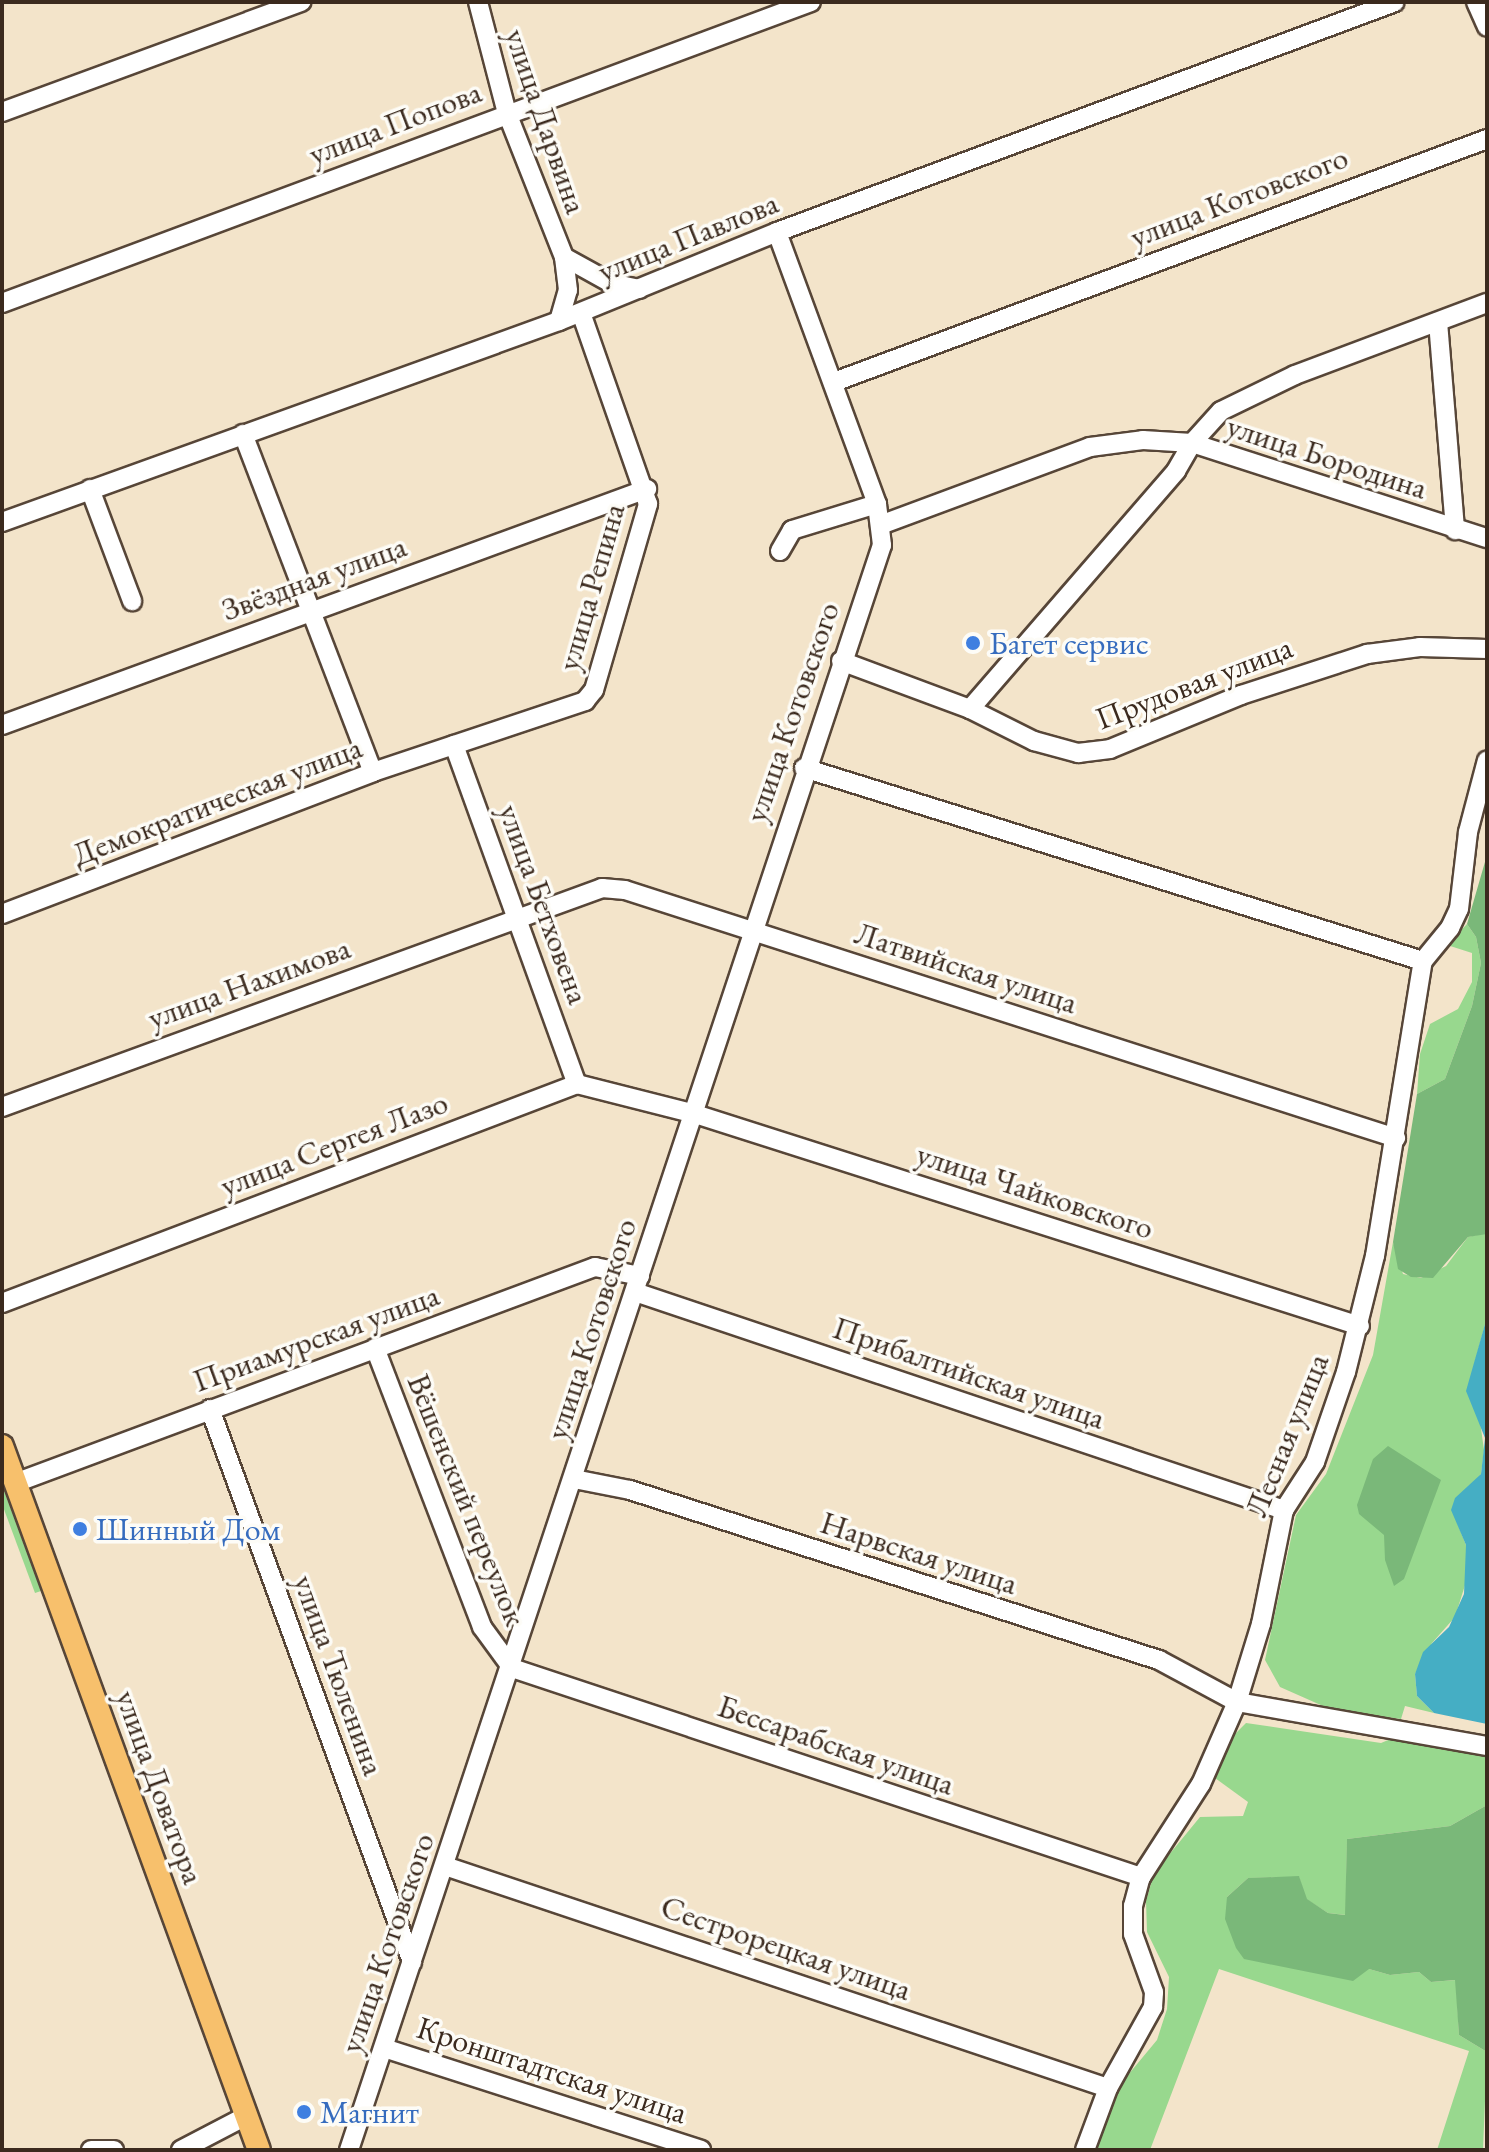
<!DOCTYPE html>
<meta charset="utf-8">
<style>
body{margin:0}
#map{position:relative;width:1489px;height:2152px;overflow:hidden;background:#f3e4ca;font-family:"EB Garamond",serif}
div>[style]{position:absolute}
.green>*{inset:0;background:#98d88e}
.forest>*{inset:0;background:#7ab879}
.water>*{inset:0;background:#45aec4}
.roads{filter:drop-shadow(2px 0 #574638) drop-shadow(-2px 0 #574638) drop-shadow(0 2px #574638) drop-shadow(0 -2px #574638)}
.minor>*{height:18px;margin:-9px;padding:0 9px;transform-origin:9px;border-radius:9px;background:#fff}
.major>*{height:22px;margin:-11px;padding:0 11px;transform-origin:11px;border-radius:11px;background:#f7c06c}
.dots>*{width:22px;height:22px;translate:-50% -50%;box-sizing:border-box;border:4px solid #fdfcf7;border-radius:50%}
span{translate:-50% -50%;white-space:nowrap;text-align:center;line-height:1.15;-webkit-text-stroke:7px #fdfcf7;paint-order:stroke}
.street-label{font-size:32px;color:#3b2a1e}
.shop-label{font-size:32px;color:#366cbe}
.left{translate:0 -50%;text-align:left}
.frame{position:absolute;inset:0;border:4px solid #3b2a1e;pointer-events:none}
</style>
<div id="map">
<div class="green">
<i style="clip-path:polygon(1467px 924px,1476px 937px,1481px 963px,1472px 1006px,1445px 1079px,1417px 1094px,1420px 1054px,1430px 1024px,1458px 1009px,1472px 982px,1472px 953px,1447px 945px)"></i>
<i style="clip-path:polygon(1486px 1233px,1487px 1317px,1467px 1391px,1479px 1414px,1484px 1450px,1481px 1474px,1452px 1510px,1466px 1545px,1466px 1582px,1455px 1617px,1432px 1643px,1415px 1674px,1417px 1696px,1434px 1713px,1405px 1706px,1401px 1719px,1332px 1710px,1280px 1687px,1265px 1660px,1296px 1515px,1326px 1474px,1373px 1355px,1393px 1242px,1403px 1274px,1421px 1278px,1446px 1266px,1468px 1237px)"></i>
<i style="clip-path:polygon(2px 1485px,41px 1591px,35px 1593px,2px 1504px)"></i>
<i style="clip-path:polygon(1246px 1723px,1381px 1743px,1398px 1736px,1487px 1753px,1487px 1805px,1450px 1826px,1347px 1839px,1346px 1915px,1328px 1913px,1306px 1899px,1299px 1877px,1248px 1878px,1227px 1897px,1369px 1969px,1390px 1975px,1419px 1972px,1431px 1982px,1456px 1980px,1459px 2035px,1487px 2052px,1483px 2150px,1437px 2150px,1469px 2051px,1219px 1969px,1150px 2150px,1095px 2150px,1118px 2087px,1157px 2040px,1167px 2009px,1169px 1977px,1147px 1932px,1146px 1901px,1154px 1873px,1200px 1817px,1243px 1816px,1248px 1802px,1215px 1778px,1230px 1739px)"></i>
</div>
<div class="forest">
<i style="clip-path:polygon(1487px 855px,1487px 1234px,1468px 1237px,1433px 1278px,1411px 1277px,1398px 1269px,1393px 1242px,1417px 1094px,1445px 1079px,1472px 1006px,1481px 963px,1476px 937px,1467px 924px)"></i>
<i style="clip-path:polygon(1388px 1446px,1441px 1480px,1404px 1579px,1394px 1586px,1385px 1560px,1384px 1535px,1359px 1514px,1357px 1505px,1373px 1459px)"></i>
<i style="clip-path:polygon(1487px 1805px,1487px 2052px,1459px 2035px,1455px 1980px,1431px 1982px,1419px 1972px,1390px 1975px,1369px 1969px,1353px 1981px,1244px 1959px,1236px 1948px,1225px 1919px,1227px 1897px,1248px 1878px,1299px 1876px,1307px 1899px,1328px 1913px,1345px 1915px,1347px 1839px,1450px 1826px)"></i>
</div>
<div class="water">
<i style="clip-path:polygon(1487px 1317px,1487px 1724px,1434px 1713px,1417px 1696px,1415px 1674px,1423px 1652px,1449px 1627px,1464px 1594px,1466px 1545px,1451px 1510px,1455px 1498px,1481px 1474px,1485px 1438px,1466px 1391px)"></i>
</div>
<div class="roads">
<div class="minor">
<i style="left:478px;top:2px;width:115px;rotate:75.4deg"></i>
<i style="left:507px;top:113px;width:155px;rotate:68.4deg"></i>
<i style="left:564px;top:257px;width:54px;rotate:29deg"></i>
<i style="left:611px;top:283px;width:29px;rotate:12deg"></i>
<i style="left:1476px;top:2px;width:27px;rotate:66deg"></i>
<i style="left:2px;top:112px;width:319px;rotate:-20.2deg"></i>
<i style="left:2px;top:303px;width:863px;rotate:-20.41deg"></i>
<i style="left:559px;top:321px;width:32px;rotate:-74deg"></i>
<i style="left:568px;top:290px;width:33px;rotate:-97deg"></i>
<i style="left:1438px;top:322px;width:209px;rotate:85.3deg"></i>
<i style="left:834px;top:382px;width:697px;rotate:-20.41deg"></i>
<i style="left:243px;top:434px;width:362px;rotate:69deg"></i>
<i style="left:90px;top:489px;width:120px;rotate:69.4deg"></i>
<i style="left:2px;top:522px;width:592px;rotate:-19.84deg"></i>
<i style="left:559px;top:321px;width:235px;rotate:-22.2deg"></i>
<i style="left:777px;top:232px;width:659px;rotate:-20.41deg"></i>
<i style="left:883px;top:524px;width:221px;rotate:-20.4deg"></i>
<i style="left:1090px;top:447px;width:53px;rotate:-7.5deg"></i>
<i style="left:1143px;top:440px;width:49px;rotate:3.5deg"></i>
<i style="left:1192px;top:443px;width:43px;rotate:-47.8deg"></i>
<i style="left:1221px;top:411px;width:82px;rotate:-25.9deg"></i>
<i style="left:1295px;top:375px;width:205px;rotate:-20.6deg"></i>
<i style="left:780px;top:551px;width:24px;rotate:-60deg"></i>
<i style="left:792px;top:530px;width:89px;rotate:-17deg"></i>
<i style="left:841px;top:661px;width:138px;rotate:20.4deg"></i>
<i style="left:970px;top:709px;width:72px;rotate:26.6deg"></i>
<i style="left:1034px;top:741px;width:46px;rotate:15.3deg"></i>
<i style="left:1078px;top:753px;width:32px;rotate:-7deg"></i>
<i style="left:1110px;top:749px;width:142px;rotate:-22.4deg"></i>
<i style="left:1241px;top:695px;width:133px;rotate:-18deg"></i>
<i style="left:1367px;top:654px;width:53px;rotate:-7.5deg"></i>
<i style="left:1420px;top:647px;width:67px;rotate:1.7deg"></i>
<i style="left:970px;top:709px;width:315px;rotate:-49.1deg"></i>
<i style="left:1176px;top:471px;width:32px;rotate:-60deg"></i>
<i style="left:1192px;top:443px;width:310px;rotate:17.9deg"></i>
<i style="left:2px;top:725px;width:687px;rotate:-20.1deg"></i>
<i style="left:454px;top:745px;width:361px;rotate:70.1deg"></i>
<i style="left:804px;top:768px;width:648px;rotate:17.32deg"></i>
<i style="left:2px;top:914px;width:397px;rotate:-20.9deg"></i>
<i style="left:373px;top:772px;width:224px;rotate:-18.5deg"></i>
<i style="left:585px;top:701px;width:14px;rotate:-51deg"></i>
<i style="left:594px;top:690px;width:194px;rotate:-73.8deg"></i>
<i style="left:648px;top:504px;width:202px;rotate:-109.3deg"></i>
<i style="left:2px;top:1107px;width:639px;rotate:-20.05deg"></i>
<i style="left:602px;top:888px;width:23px;rotate:5deg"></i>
<i style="left:625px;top:890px;width:810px;rotate:17.83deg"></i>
<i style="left:635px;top:1292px;width:685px;rotate:18.57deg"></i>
<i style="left:2px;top:1303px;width:615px;rotate:-20.85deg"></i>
<i style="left:577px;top:1084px;width:119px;rotate:14.2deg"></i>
<i style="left:692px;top:1113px;width:701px;rotate:17.69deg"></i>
<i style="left:375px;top:1348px;width:299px;rotate:69deg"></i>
<i style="left:482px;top:1627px;width:51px;rotate:53.8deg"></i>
<i style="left:512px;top:1668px;width:663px;rotate:18.38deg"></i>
<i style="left:210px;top:1409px;width:589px;rotate:69.93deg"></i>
<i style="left:574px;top:1479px;width:57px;rotate:11.1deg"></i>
<i style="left:630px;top:1490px;width:556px;rotate:17.82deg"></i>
<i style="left:1159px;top:1660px;width:89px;rotate:28.3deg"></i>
<i style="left:1237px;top:1702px;width:254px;rotate:10deg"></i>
<i style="left:15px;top:1483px;width:619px;rotate:-20.43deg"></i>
<i style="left:595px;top:1267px;width:46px;rotate:11.3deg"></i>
<i style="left:445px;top:1866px;width:699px;rotate:18.51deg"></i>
<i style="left:384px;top:2048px;width:333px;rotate:17.8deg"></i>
<i style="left:91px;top:2150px;width:23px"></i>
<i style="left:181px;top:2150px;width:73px;rotate:-27.6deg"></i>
<i style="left:349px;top:2150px;width:1691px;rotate:-71.63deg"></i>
<i style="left:882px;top:545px;width:41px;rotate:-97deg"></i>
<i style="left:877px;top:504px;width:290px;rotate:-110.2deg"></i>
<i style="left:1085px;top:2150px;width:66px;rotate:-69.6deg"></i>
<i style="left:1108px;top:2088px;width:93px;rotate:-60.9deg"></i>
<i style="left:1153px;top:2007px;width:15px;rotate:-86deg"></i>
<i style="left:1154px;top:1992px;width:62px;rotate:-109.9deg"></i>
<i style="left:1133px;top:1934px;width:28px;rotate:-90deg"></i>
<i style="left:1133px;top:1906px;width:30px;rotate:-75deg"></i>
<i style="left:1141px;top:1877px;width:111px;rotate:-57.2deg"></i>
<i style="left:1201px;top:1784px;width:90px;rotate:-66.3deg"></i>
<i style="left:1237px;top:1702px;width:82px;rotate:-72.9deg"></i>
<i style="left:1261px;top:1624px;width:116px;rotate:-78.6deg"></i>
<i style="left:1284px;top:1510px;width:57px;rotate:-57.1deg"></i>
<i style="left:1315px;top:1462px;width:95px;rotate:-71deg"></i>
<i style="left:1346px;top:1372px;width:120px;rotate:-76deg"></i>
<i style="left:1375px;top:1256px;width:299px;rotate:-80.8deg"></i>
<i style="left:1423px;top:961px;width:43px;rotate:-50.7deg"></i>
<i style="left:1450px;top:928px;width:21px;rotate:-65deg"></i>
<i style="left:1459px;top:909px;width:78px;rotate:-83.3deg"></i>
<i style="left:1468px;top:832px;width:74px;rotate:-75.2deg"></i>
</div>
<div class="major">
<i style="left:2px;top:1446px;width:749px;rotate:69.95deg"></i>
</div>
</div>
<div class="dots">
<i style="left:973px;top:643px;background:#3f7fe0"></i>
<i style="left:80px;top:1529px;background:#3f7fe0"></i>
<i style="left:304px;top:2112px;background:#3f7fe0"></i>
</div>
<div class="street-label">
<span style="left:546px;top:121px;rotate:71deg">улица Дарвина</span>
<span style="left:395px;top:123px;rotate:-21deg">улица Попова</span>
<span style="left:1239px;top:197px;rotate:-21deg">улица Котовского</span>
<span style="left:688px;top:237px;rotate:-22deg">улица Павлова</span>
<span style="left:1327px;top:457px;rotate:18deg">улица Бородина</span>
<span style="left:314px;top:578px;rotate:-20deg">Звёздная улица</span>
<span style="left:591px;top:587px;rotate:-74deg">улица Репина</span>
<span style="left:1194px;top:683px;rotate:-21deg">Прудовая улица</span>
<span style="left:792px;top:712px;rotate:-71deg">улица Котовского</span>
<span style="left:217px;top:801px;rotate:-21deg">Демократическая улица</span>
<span style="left:544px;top:904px;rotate:70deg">улица Бетховена</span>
<span style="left:966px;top:968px;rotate:18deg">Латвийская улица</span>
<span style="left:249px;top:983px;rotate:-20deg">улица Нахимова</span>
<span style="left:334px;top:1144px;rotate:-21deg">улица Сергея Лазо</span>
<span style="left:1035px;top:1191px;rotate:18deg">улица Чайковского</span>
<span style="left:591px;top:1329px;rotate:-72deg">улица Котовского</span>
<span style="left:316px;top:1338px;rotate:-20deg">Приамурская улица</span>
<span style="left:969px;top:1373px;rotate:19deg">Прибалтийская улица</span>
<span style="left:1287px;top:1435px;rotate:-68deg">Лесная улица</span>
<span style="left:467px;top:1500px;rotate:68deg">Вёшенский переулок</span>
<span style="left:919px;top:1553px;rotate:18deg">Нарвская улица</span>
<span style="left:339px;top:1675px;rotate:70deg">улица Тюленина</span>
<span style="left:836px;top:1745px;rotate:19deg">Бессарабская улица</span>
<span style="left:160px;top:1787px;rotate:70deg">улица Доватора</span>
<span style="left:387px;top:1943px;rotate:-71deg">улица Котовского</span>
<span style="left:786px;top:1948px;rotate:19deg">Сестрорецкая улица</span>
<span style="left:552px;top:2070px;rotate:18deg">Кронштадтская улица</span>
</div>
<div class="shop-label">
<span class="left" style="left:989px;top:643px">Багет сервис</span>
<span class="left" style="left:96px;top:1529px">Шинный Дом</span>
<span class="left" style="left:320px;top:2112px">Магнит</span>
</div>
<div class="frame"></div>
</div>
